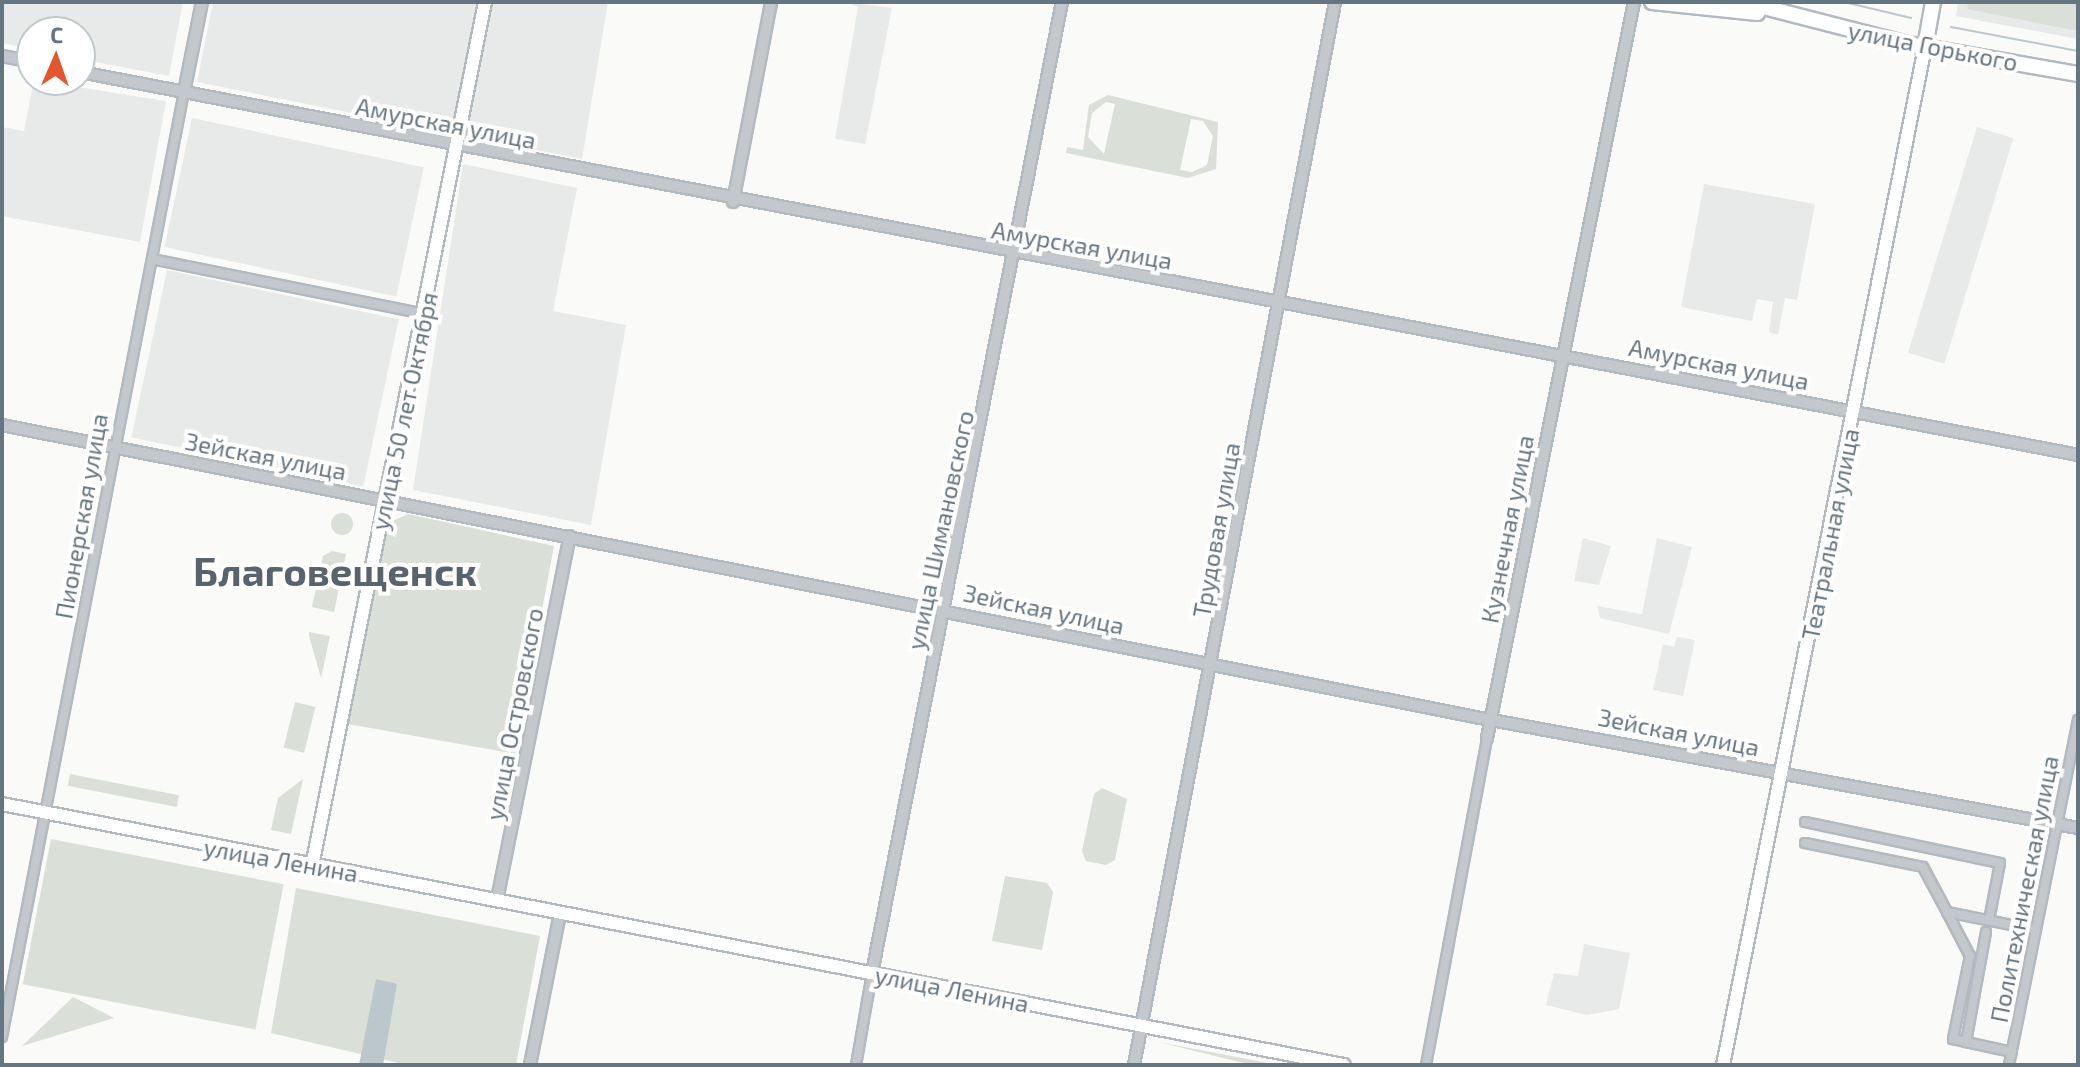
<!DOCTYPE html>
<meta charset="utf-8">
<style>
body{margin:0}
#map{position:relative;width:2080px;height:1067px;overflow:hidden;background:#fafaf8;font-family:"Exo 2",sans-serif}
div>[style]{position:absolute}
.built>*{inset:0;background:#e8e9e9;transform-origin:0 0}
.green>*{inset:0;background:#dadfd7;transform-origin:0 0}
.round{border-radius:50%}
.water>*{inset:0;background:#bbc7cb}
.stream>*{height:2px;margin:-1px;padding:0 1px;transform-origin:1px;border-radius:1px;background:#bbc7cb}
.roads{filter:drop-shadow(2px 0 #b3babf) drop-shadow(-2px 0 #b3babf) drop-shadow(0 2px #b3babf) drop-shadow(0 -2px #b3babf)}
.minor>*{height:8px;margin:-4px;padding:0 4px;transform-origin:4px;border-radius:4px;background:#c3c8cc}
.tertiary>*{height:10px;margin:-5px;padding:0 5px;transform-origin:5px;border-radius:5px;background:#c3c8cc}
.secondary>*{height:12px;margin:-6px;padding:0 6px;transform-origin:6px;border-radius:6px;background:#fff}
.primary>*{height:14px;margin:-7px;padding:0 7px;transform-origin:7px;border-radius:7px;background:#fff}
span{translate:-50% -50%;white-space:nowrap;text-align:center;line-height:1.15;-webkit-text-stroke:8px #fff;paint-order:stroke}
.street-label{font-size:24px;color:#657683}
.town-label{font-size:40px;color:#57646e;font-weight:700}
.frame{position:absolute;inset:0;border:4px solid #657683;pointer-events:none}
.north{position:absolute;left:16px;top:16px;width:80px;height:80px;box-sizing:border-box;background:#fff;border:2px solid #c1c8cd;border-radius:50%;rotate:2deg;font-size:22px;font-weight:700;line-height:32px;text-align:center;color:#657683}
.north::after{content:'';display:block;margin:auto;width:28px;height:36px;background:#e4572e;clip-path:polygon(50% 0,100% 100%,50% 72%,0 100%)}
</style>
<div id="map">
<div class="built">
<i style="clip-path:polygon(2px 2px,183px 2px,169px 76px,80px 59px,80px 32px,32px 32px,32px 49px,2px 43px)"></i>
<i style="clip-path:polygon(213px 2px,608px 2px,582px 159px,197px 82px)"></i>
<i style="clip-path:polygon(846px 2px,892px 8px,865px 144px,835px 139px,858px 7px)"></i>
<i style="clip-path:polygon(1958px 2px,2078px 2px,2078px 39px,1956px 16px)"></i>
<i style="clip-path:polygon(34px 80px,166px 101px,140px 242px,2px 216px,2px 127px,24px 131px)"></i>
<i style="left:192px;top:118px;width:237px;height:132px;rotate:12deg"></i>
<i style="left:1977px;top:127px;width:38px;height:236px;rotate:17deg"></i>
<i style="clip-path:polygon(463px 164px,577px 188px,553px 311px,626px 325px,591px 525px,413px 490px)"></i>
<i style="clip-path:polygon(1704px 184px,1815px 204px,1797px 300px,1785px 298px,1778px 335px,1769px 332px,1773px 302px,1757px 299px,1752px 321px,1681px 307px)"></i>
<i style="left:167px;top:270px;width:237px;height:171px;rotate:12deg"></i>
<i style="clip-path:polygon(1583px 538px,1611px 546px,1599px 585px,1574px 581px)"></i>
<i style="clip-path:polygon(1657px 538px,1692px 547px,1669px 634px,1600px 618px,1597px 606px,1642px 614px)"></i>
<i style="clip-path:polygon(1677px 637px,1695px 640px,1683px 696px,1653px 690px,1663px 644px,1674px 647px)"></i>
<i style="clip-path:polygon(1584px 944px,1630px 953px,1619px 1009px,1587px 1015px,1546px 1005px,1554px 973px,1578px 976px)"></i>
</div>
<div class="green">
<i style="clip-path:polygon(1969px 2px,2078px 2px,2078px 31px,1967px 9px)"></i>
<i style="clip-path:polygon(evenodd,1108px 95px,1218px 122px,1216px 169px,1188px 178px,1066px 153px,1067px 147px,1083px 150px,1089px 105px,1108px 95px,1106px 102px,1115px 104px,1104px 154px,1088px 137px,1092px 113px,1106px 102px,1108px 95px,1191px 119px,1203px 121px,1213px 136px,1207px 165px,1192px 172px,1180px 170px,1191px 119px)"></i>
<i class="round" style="left:331px;top:513px;width:22px;height:22px"></i>
<i style="clip-path:polygon(408px 514px,554px 546px,515px 754px,348px 724px,344px 717px,386px 524px)"></i>
<i style="clip-path:polygon(332px 551px,346px 554px,334px 612px,312px 607px,323px 556px)"></i>
<i style="clip-path:polygon(309px 632px,330px 636px,321px 678px,309px 636px)"></i>
<i style="left:295px;top:702px;width:21px;height:47px;rotate:14deg"></i>
<i style="left:70px;top:774px;width:111px;height:12px;rotate:11deg"></i>
<i style="clip-path:polygon(303px 779px,291px 834px,271px 830px,278px 798px)"></i>
<i style="clip-path:polygon(1102px 788px,1127px 799px,1115px 860px,1106px 865px,1086px 861px,1082px 851px,1094px 794px)"></i>
<i style="left:51px;top:839px;width:237px;height:148px;rotate:11deg"></i>
<i style="clip-path:polygon(1005px 876px,1047px 883px,1053px 892px,1042px 950px,992px 941px)"></i>
<i style="clip-path:polygon(296px 888px,540px 936px,516px 1065px,407px 1065px,271px 1033px)"></i>
<i style="clip-path:polygon(73px 997px,114px 1018px,22px 1046px)"></i>
<i style="clip-path:polygon(1158px 1042px,1279px 1065px,1252px 1065px)"></i>
</div>
<div class="water">
<i style="clip-path:polygon(376px 979px,397px 984px,383px 1065px,359px 1065px)"></i>
</div>
<div class="stream">
<i style="left:1844px;top:2px;width:69px;rotate:13.4deg"></i>
<i style="left:1951px;top:27px;width:129px;rotate:10.7deg"></i>
</div>
<div class="roads">
<div class="minor">
<i style="left:152px;top:259px;width:278px;rotate:11.4deg"></i>
<i style="left:1805px;top:822px;width:199px;rotate:11.9deg"></i>
<i style="left:2000px;top:863px;width:58px;rotate:100.9deg"></i>
<i style="left:1805px;top:843px;width:120px;rotate:11.5deg"></i>
<i style="left:1923px;top:867px;width:51px;rotate:61.9deg"></i>
<i style="left:1947px;top:912px;width:91px;rotate:11.4deg"></i>
<i style="left:1947px;top:912px;width:50px;rotate:62.4deg"></i>
<i style="left:1970px;top:956px;width:85px;rotate:101.6deg"></i>
<i style="left:1953px;top:1039px;width:13px;rotate:13deg"></i>
<i style="left:1986px;top:932px;width:112px;rotate:100.3deg"></i>
<i style="left:1966px;top:1042px;width:47px;rotate:12.3deg"></i>
<i style="left:2px;top:1037px;width:962px;rotate:-79.1deg"></i>
<i style="left:856px;top:1065px;width:93px;rotate:-80.1deg"></i>
<i style="left:1426px;top:1065px;width:333px;rotate:-79.4deg"></i>
<i style="left:2009px;top:1065px;width:352px;rotate:-78.7deg"></i>
</div>
<div class="tertiary">
<i style="left:2px;top:56px;width:31px;rotate:11deg"></i>
<i style="left:80px;top:72px;width:2034px;rotate:10.85deg"></i>
<i style="left:184px;top:92px;width:92px;rotate:-78.7deg"></i>
<i style="left:733px;top:202px;width:204px;rotate:-79.2deg"></i>
<i style="left:2px;top:425px;width:1502px;rotate:11.21deg"></i>
<i style="left:1475px;top:717px;width:613px;rotate:10.43deg"></i>
<i style="left:1487px;top:738px;width:751px;rotate:-78.71deg"></i>
<i style="left:497px;top:900px;width:371px;rotate:-78.7deg"></i>
<i style="left:872px;top:973px;width:989px;rotate:-78.93deg"></i>
<i style="left:530px;top:1065px;width:155px;rotate:-78.8deg"></i>
<i style="left:1134px;top:1065px;width:1082px;rotate:-79.29deg"></i>
</div>
<div class="secondary">
<i style="left:2px;top:804px;width:1367px;rotate:11.01deg"></i>
<i style="left:312px;top:866px;width:881px;rotate:-78.68deg"></i>
<i style="left:1723px;top:1065px;width:1038px;rotate:-78.78deg"></i>
</div>
<div class="primary">
<i style="left:1652px;top:2px;width:106px;rotate:6deg"></i>
<i style="left:1744px;top:2px;width:168px;rotate:14.4deg"></i>
<i style="left:1907px;top:44px;width:174px;rotate:10deg"></i>
<i style="left:1925px;top:47px;width:46px;rotate:-79.9deg"></i>
</div>
</div>
<div class="street-label">
<span style="left:1933px;top:46px;rotate:11deg">улица Горького</span>
<span style="left:446px;top:123px;rotate:11deg">Амурская улица</span>
<span style="left:1082px;top:245px;rotate:10deg">Амурская улица</span>
<span style="left:1719px;top:364px;rotate:11deg">Амурская улица</span>
<span style="left:404px;top:411px;rotate:-78deg">улица 50 лет Октября</span>
<span style="left:266px;top:456px;rotate:11deg">Зейская улица</span>
<span style="left:81px;top:516px;rotate:-80deg">Пионерская улица</span>
<span style="left:1507px;top:529px;rotate:-79deg">Кузнечная улица</span>
<span style="left:940px;top:530px;rotate:-78deg">улица Шимановского</span>
<span style="left:1216px;top:530px;rotate:-80deg">Трудовая улица</span>
<span style="left:1830px;top:534px;rotate:-79deg">Театральная улица</span>
<span style="left:1044px;top:609px;rotate:12deg">Зейская улица</span>
<span style="left:514px;top:714px;rotate:-79deg">улица Островского</span>
<span style="left:1679px;top:732px;rotate:11deg">Зейская улица</span>
<span style="left:281px;top:860px;rotate:10deg">улица Ленина</span>
<span style="left:2024px;top:889px;rotate:-79deg">Политехническая улица</span>
<span style="left:952px;top:989px;rotate:11deg">улица Ленина</span>
</div>
<div class="town-label">
<span style="left:335px;top:570px">Благовещенск</span>
</div>
<div class="frame"></div>
<div class="north">С</div>
</div>
